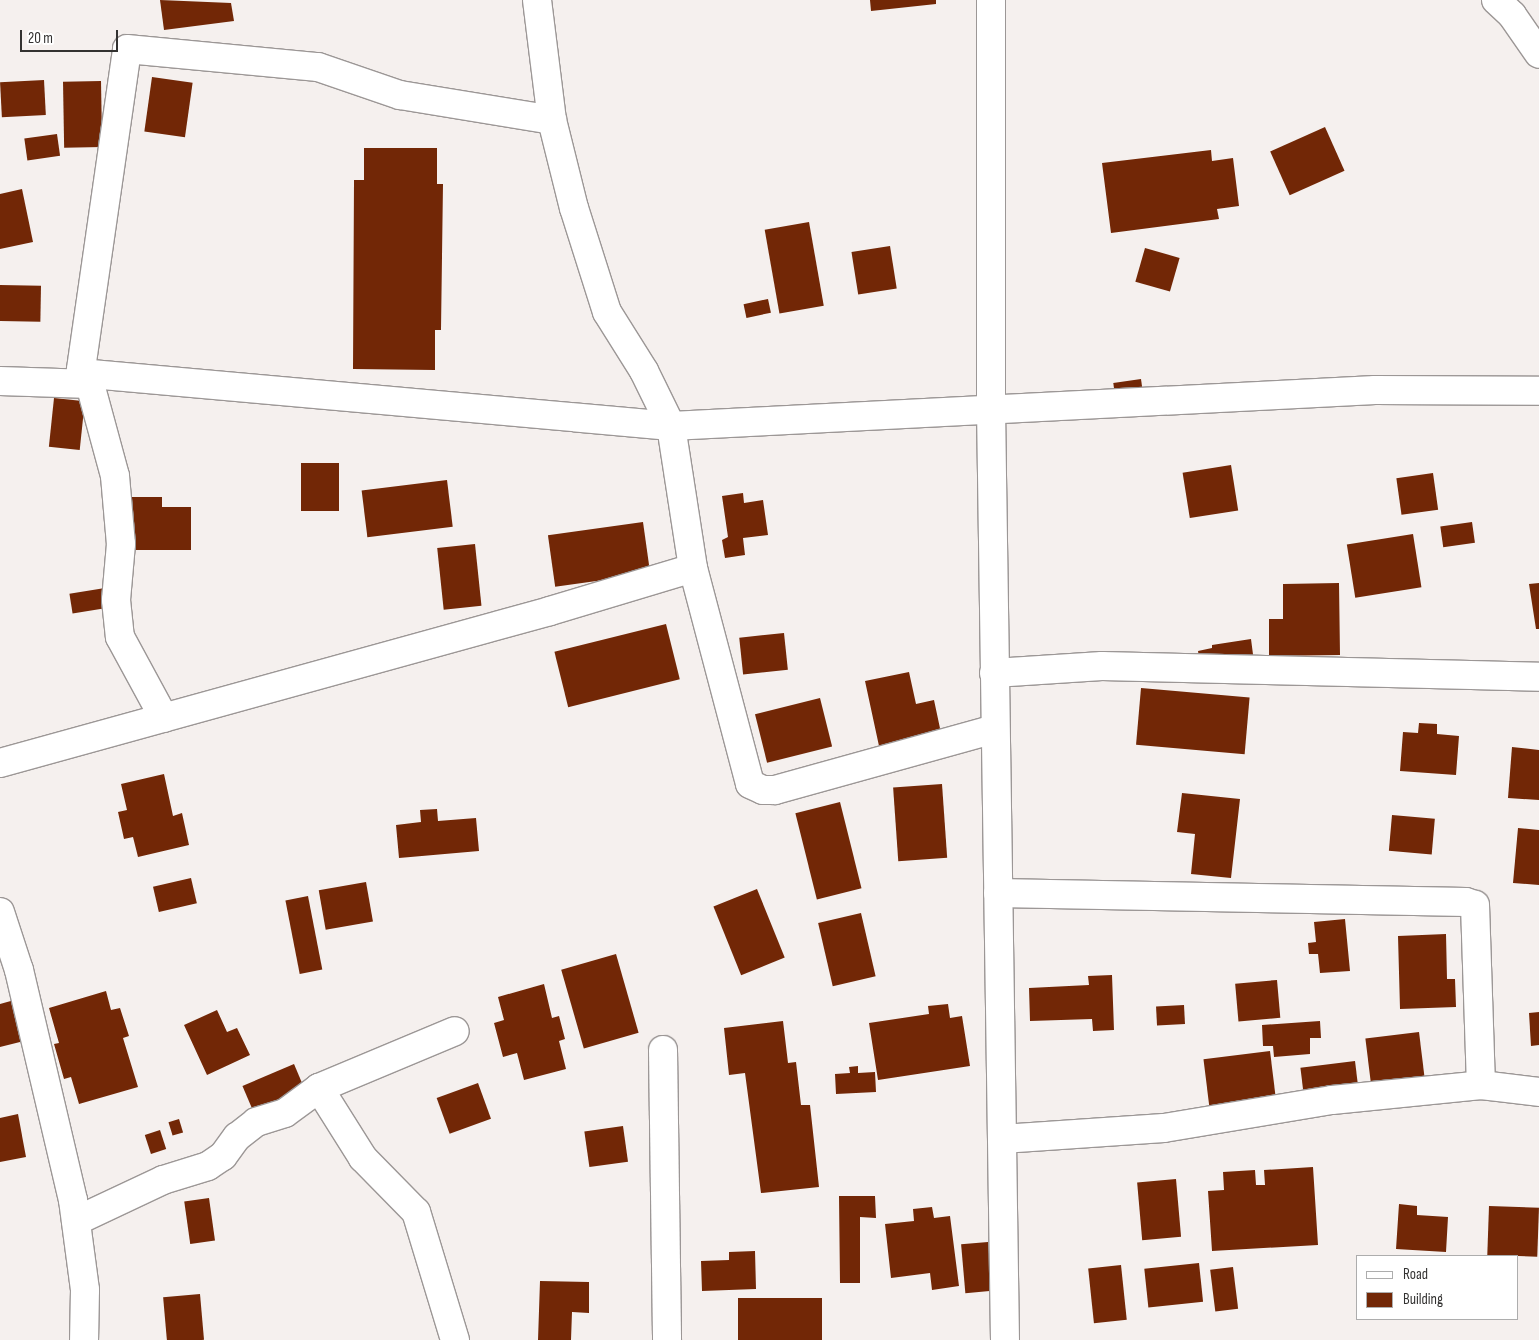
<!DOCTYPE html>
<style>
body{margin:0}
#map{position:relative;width:1539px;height:1340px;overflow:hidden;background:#f5f0ee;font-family:"Sofia Sans Condensed",sans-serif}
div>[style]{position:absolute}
.building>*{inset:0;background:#722706;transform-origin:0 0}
.roads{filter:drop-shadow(1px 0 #9c9796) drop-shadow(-1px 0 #9c9796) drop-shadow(0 1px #9c9796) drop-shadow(0 -1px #9c9796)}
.street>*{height:28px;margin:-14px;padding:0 14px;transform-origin:14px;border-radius:14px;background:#fff}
span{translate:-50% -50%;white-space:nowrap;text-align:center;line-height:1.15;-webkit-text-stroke:5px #fff;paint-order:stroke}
.legend{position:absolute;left:1356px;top:1255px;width:162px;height:65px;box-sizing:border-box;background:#fff;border:1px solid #adadad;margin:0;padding:6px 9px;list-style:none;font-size:15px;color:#333231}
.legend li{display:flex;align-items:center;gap:10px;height:25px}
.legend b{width:25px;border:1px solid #adadad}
.scale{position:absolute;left:20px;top:30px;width:98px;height:22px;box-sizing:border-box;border:2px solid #333231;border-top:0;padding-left:6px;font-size:15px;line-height:18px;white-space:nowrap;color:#333231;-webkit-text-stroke:4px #fff;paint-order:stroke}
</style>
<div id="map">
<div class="building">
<i style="clip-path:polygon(160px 0,231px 3px,234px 21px,164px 30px)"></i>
<i style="clip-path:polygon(870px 0,936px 0,936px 4px,871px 11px)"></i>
<i style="left:152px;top:77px;width:41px;height:55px;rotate:8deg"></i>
<i style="left:44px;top:80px;width:35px;height:44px;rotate:87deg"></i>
<i style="left:101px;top:81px;width:66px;height:38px;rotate:89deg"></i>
<i style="left:1325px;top:127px;width:48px;height:60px;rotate:66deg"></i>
<i style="left:57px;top:134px;width:22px;height:33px;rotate:82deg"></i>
<i style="clip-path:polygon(364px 148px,437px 148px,437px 184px,443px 184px,441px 330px,435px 330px,435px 370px,353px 369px,354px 180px,364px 180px)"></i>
<i style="clip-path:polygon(1211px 150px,1212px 161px,1233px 158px,1239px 206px,1217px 209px,1219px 219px,1111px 233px,1102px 163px)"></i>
<i style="clip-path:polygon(22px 189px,33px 242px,0 249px,0 194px)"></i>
<i style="left:809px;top:222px;width:85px;height:45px;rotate:80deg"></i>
<i style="left:890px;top:246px;width:43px;height:39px;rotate:81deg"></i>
<i style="left:1145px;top:248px;width:36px;height:35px;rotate:16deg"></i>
<i style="left:0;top:285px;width:41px;height:36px;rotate:1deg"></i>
<i style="left:768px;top:299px;width:14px;height:25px;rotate:78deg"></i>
<i style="left:1141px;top:379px;width:22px;height:28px;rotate:82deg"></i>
<i style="left:54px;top:398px;width:31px;height:49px;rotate:6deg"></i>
<i style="left:301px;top:463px;width:38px;height:48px"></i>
<i style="left:1231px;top:465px;width:46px;height:49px;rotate:81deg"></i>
<i style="left:1433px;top:473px;width:37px;height:37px;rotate:82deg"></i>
<i style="left:447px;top:480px;width:47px;height:86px;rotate:83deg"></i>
<i style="clip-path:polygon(743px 493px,744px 503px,763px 500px,768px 535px,743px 538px,745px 555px,725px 558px,722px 540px,728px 537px,722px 496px)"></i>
<i style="clip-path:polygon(129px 497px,162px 497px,162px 507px,191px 507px,191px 550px,129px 550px)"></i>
<i style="left:643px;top:522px;width:52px;height:96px;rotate:82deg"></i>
<i style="left:1472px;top:522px;width:21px;height:32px;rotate:82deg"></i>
<i style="left:1413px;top:534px;width:54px;height:67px;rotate:81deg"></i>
<i style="left:475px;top:544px;width:62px;height:38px;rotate:84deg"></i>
<i style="clip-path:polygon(1339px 583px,1340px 655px,1269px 656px,1269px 619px,1283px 619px,1283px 584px)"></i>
<i style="clip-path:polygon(1539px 583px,1539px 629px,1536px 629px,1529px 584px)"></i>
<i style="left:105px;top:588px;width:20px;height:36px;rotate:81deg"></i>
<i style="left:666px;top:624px;width:57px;height:115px;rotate:76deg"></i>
<i style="left:784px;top:633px;width:37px;height:45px;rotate:84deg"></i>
<i style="clip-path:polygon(1251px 639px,1254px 662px,1201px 670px,1198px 651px,1212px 648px,1212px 645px)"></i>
<i style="clip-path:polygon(909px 672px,916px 704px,934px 700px,941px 733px,879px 746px,865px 681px)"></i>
<i style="left:1141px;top:688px;width:109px;height:57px;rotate:5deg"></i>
<i style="left:820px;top:698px;width:50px;height:67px;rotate:76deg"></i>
<i style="clip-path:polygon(1419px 723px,1437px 724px,1437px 734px,1459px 736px,1456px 775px,1400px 771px,1403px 732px,1418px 733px)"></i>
<i style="clip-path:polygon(1512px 747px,1539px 750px,1539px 800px,1508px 798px)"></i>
<i style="clip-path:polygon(164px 774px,173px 816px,182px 813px,189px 845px,138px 857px,133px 837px,124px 839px,118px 812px,127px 810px,121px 784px)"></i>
<i style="left:942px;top:784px;width:74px;height:49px;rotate:86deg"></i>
<i style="clip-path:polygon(1182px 793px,1240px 799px,1231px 878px,1191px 874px,1195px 834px,1177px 832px)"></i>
<i style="left:840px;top:802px;width:89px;height:46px;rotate:76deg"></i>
<i style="clip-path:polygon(437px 809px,438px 821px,476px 818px,479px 851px,399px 858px,396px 825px,421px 822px,420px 810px)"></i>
<i style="left:1392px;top:815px;width:43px;height:36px;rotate:5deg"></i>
<i style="clip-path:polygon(1518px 828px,1539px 830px,1539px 885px,1513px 883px)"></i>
<i style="left:191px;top:878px;width:26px;height:39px;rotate:77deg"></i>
<i style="left:366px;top:882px;width:40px;height:48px;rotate:80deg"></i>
<i style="left:757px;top:889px;width:74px;height:47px;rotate:68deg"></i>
<i style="left:308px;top:896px;width:75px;height:23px;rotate:79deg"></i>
<i style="left:861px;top:913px;width:65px;height:44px;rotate:77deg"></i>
<i style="clip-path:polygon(1345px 919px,1350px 971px,1320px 973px,1318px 954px,1309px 954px,1308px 943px,1316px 942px,1314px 922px)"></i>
<i style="clip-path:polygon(1446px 934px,1447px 979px,1455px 979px,1456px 1007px,1400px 1009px,1398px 936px)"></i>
<i style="left:616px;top:954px;width:82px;height:57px;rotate:74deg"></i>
<i style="clip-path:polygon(1112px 975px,1114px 1030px,1093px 1031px,1092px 1019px,1030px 1021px,1029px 988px,1089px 985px,1088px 976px)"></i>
<i style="left:1277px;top:980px;width:38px;height:42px;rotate:85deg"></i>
<i style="clip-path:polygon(544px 984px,552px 1018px,559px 1016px,565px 1039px,559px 1041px,566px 1069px,524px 1080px,517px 1053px,503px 1057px,494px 1023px,504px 1020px,498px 997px)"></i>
<i style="clip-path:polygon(106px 991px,111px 1010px,120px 1008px,129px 1036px,123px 1038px,138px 1087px,79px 1104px,71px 1077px,64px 1079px,54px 1044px,59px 1043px,49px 1008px)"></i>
<i style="clip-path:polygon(18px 999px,28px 1040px,0 1047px,0 1004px)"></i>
<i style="clip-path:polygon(948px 1004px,950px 1018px,962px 1016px,970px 1066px,878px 1080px,869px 1023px,929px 1014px,928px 1006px)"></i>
<i style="left:1184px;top:1005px;width:19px;height:28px;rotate:87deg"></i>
<i style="clip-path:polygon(217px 1010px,227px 1032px,237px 1028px,250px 1055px,207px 1075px,184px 1025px)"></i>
<i style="clip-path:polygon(1539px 1012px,1539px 1045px,1531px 1046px,1529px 1013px)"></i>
<i style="clip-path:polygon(783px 1021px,788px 1063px,796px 1062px,801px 1105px,810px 1105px,819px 1187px,761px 1193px,745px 1073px,729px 1075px,724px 1028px)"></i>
<i style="clip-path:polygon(1320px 1021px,1321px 1038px,1310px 1038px,1310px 1054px,1274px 1057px,1273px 1046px,1263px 1046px,1262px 1025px)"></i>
<i style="left:1419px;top:1032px;width:46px;height:54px;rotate:83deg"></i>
<i style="left:1270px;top:1051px;width:48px;height:67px;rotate:83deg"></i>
<i style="left:1355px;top:1061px;width:41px;height:55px;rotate:83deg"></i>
<i style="left:294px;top:1064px;width:33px;height:56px;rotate:67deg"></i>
<i style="clip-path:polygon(858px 1066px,858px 1073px,875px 1072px,876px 1092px,836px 1094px,835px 1074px,850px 1073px,849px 1067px)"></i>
<i style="left:478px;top:1083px;width:38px;height:44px;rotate:70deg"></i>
<i style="clip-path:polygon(18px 1114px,26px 1157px,0 1162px,0 1118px)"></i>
<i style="left:179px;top:1119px;width:14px;height:11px;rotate:73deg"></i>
<i style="left:623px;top:1126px;width:36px;height:39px;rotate:82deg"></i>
<i style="left:160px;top:1130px;width:20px;height:16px;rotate:72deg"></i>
<i style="clip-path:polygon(1313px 1167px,1318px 1245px,1212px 1251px,1208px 1191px,1224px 1190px,1223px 1172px,1255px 1170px,1256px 1185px,1265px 1185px,1264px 1170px)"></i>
<i style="left:1176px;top:1179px;width:58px;height:39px;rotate:85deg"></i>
<i style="clip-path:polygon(839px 1196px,875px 1196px,876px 1218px,860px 1217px,860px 1283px,840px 1283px)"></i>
<i style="left:209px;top:1198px;width:43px;height:25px;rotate:82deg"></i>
<i style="clip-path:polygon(1399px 1204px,1417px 1206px,1417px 1215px,1448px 1217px,1446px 1252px,1396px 1249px)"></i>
<i style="left:1489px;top:1206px;width:50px;height:49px;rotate:2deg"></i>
<i style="clip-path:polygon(932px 1207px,934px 1218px,950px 1216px,959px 1286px,932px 1290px,930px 1273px,891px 1278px,885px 1224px,914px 1221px,913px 1209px)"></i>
<i style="left:988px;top:1242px;width:49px;height:27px;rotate:85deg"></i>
<i style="clip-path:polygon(755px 1251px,756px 1289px,702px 1291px,701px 1261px,729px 1260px,729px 1252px)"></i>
<i style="left:1199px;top:1263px;width:39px;height:55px;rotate:84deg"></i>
<i style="left:1121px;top:1265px;width:55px;height:33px;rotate:84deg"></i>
<i style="left:1233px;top:1267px;width:42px;height:23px;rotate:83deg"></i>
<i style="clip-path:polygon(540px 1281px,589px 1282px,589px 1313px,572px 1312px,571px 1340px,538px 1340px)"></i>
<i style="left:200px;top:1294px;width:46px;height:37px;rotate:85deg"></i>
<i style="left:822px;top:1298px;width:42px;height:84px;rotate:90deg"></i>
</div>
<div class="roads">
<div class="street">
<i style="left:537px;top:0;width:121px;rotate:82.9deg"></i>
<i style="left:552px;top:120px;width:91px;rotate:76deg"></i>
<i style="left:574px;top:208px;width:109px;rotate:72.4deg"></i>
<i style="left:607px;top:312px;width:70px;rotate:57.9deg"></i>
<i style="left:644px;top:371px;width:61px;rotate:63.9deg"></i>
<i style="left:671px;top:426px;width:705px;rotate:-2.93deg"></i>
<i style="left:1375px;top:390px;width:164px;rotate:0.3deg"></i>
<i style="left:991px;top:0;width:408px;rotate:90deg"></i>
<i style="left:991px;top:408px;width:932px;rotate:89.14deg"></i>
<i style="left:1496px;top:0;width:22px;rotate:43deg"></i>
<i style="left:1512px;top:15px;width:47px;rotate:55.3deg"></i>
<i style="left:0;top:381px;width:90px;rotate:1.9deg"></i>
<i style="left:90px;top:384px;width:95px;rotate:74.8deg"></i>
<i style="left:115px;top:476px;width:68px;rotate:85deg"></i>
<i style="left:121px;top:544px;width:56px;rotate:95.1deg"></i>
<i style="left:116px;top:600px;width:37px;rotate:84deg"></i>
<i style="left:120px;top:637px;width:92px;rotate:61.5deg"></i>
<i style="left:693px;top:568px;width:223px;rotate:75.2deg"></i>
<i style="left:750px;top:784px;width:14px;rotate:25deg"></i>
<i style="left:763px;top:790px;width:12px"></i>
<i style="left:775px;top:790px;width:228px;rotate:-15.5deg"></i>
<i style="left:994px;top:673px;width:108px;rotate:-3.7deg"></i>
<i style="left:1102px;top:666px;width:437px;rotate:1.4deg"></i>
<i style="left:0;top:763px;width:571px;rotate:-15.45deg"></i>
<i style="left:550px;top:611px;width:149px;rotate:-16.7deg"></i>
<i style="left:693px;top:568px;width:144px;rotate:-98.8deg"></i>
<i style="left:671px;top:426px;width:582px;rotate:-174.88deg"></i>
<i style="left:91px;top:374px;width:11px;rotate:-153deg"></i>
<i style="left:81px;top:369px;width:323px;rotate:-81.8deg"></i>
<i style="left:127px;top:49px;width:192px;rotate:5.4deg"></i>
<i style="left:318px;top:67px;width:87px;rotate:18.9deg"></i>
<i style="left:400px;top:95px;width:154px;rotate:9.3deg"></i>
<i style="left:998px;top:893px;width:468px;rotate:1.1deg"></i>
<i style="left:1466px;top:902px;width:9px;rotate:18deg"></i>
<i style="left:1475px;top:905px;width:180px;rotate:88.1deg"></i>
<i style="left:0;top:912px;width:61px;rotate:71.9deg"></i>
<i style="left:19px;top:970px;width:236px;rotate:76.8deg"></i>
<i style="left:73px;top:1200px;width:91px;rotate:82.4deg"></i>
<i style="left:85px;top:1290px;width:50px;rotate:91.1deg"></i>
<i style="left:663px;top:1050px;width:290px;rotate:89.2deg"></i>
<i style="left:1002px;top:1139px;width:162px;rotate:-3.9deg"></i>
<i style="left:1164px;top:1128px;width:170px;rotate:-9.5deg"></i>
<i style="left:1332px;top:1100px;width:150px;rotate:-5.7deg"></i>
<i style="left:1481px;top:1085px;width:58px;rotate:6.9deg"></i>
<i style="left:76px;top:1221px;width:96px;rotate:-25.2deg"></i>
<i style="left:163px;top:1180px;width:47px;rotate:-17.3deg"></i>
<i style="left:208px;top:1166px;width:18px;rotate:-34deg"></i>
<i style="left:223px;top:1156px;width:24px;rotate:-54deg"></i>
<i style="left:237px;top:1137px;width:24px;rotate:-38deg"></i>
<i style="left:256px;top:1122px;width:30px;rotate:-17deg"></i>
<i style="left:285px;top:1113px;width:42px;rotate:-36.3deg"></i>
<i style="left:455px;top:1340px;width:134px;rotate:-106.9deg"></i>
<i style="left:416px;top:1212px;width:76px;rotate:-134.5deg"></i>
<i style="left:363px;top:1158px;width:83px;rotate:-122.2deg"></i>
<i style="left:319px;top:1088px;width:147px;rotate:-22.7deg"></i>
</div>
</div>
<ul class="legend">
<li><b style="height:6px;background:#fff"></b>Road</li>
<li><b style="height:14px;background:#722706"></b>Building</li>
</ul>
<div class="scale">20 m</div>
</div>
